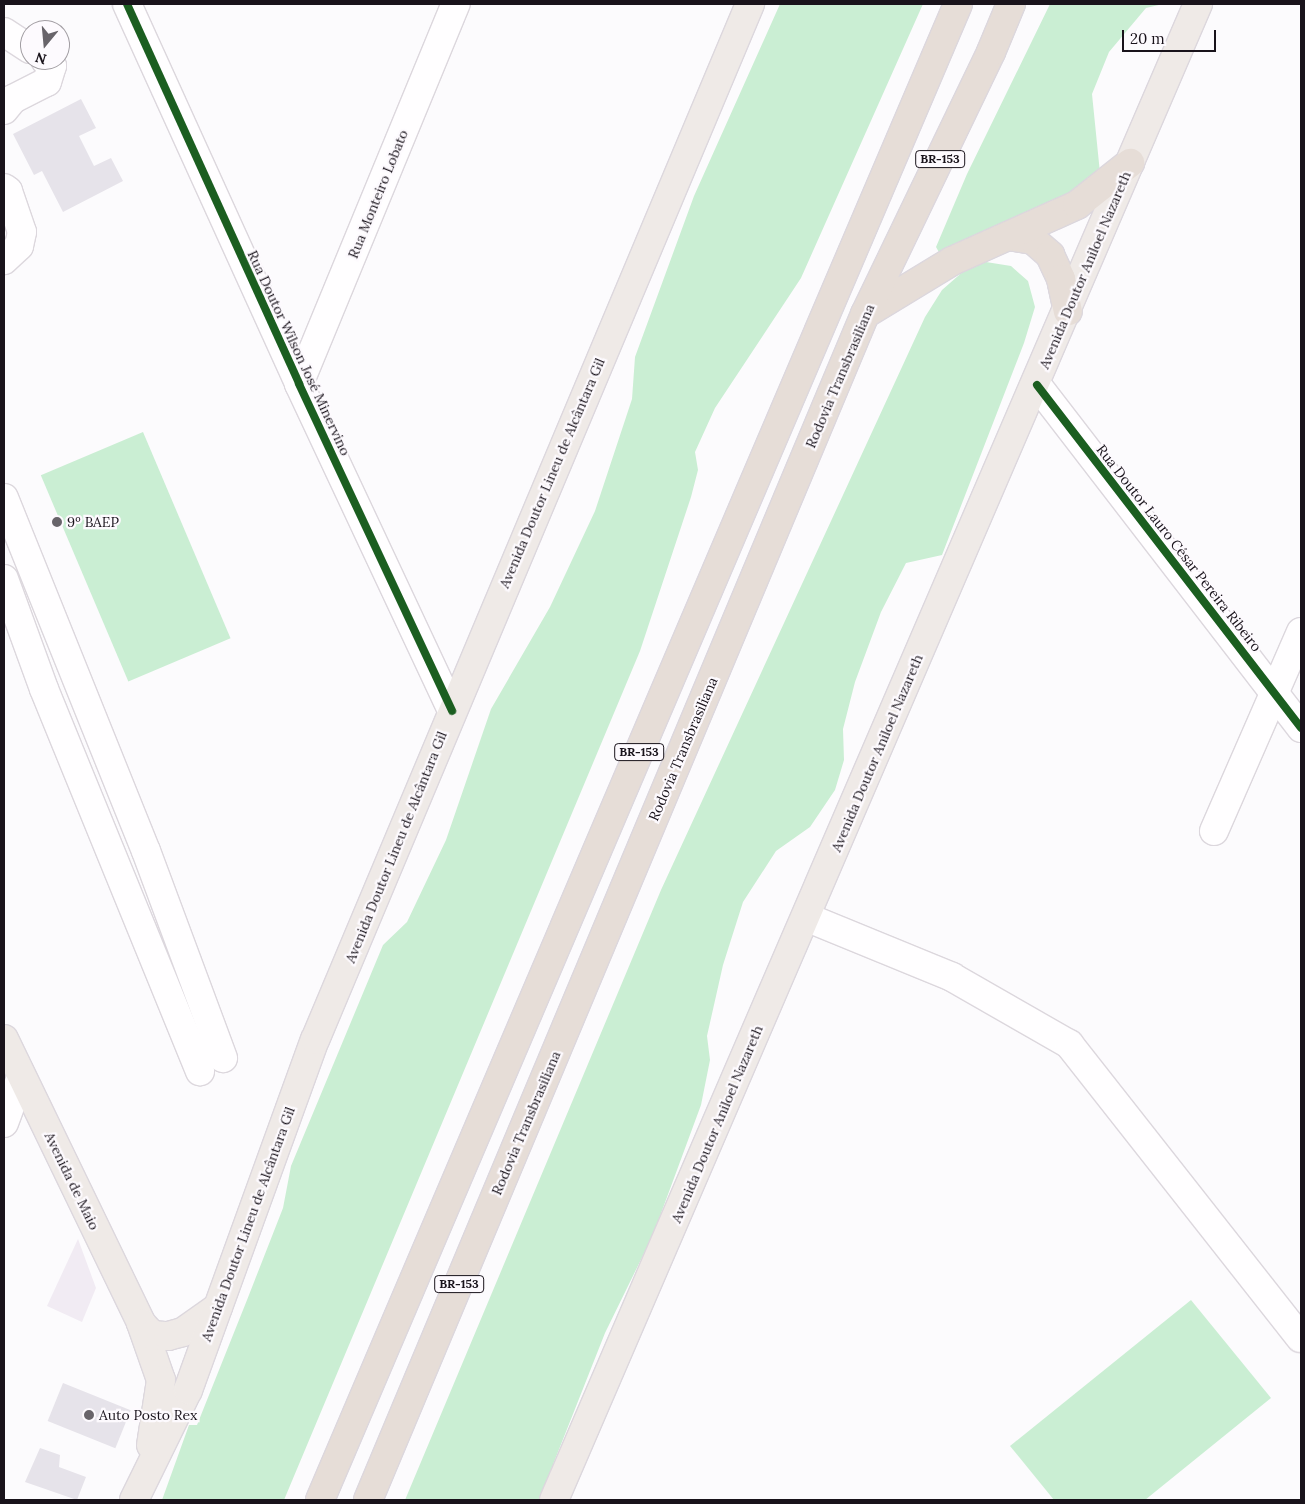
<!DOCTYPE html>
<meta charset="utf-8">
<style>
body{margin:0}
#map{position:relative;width:1305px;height:1504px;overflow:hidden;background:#fcfbfd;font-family:Lora,serif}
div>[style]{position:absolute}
.built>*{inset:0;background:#f1ebf3}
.green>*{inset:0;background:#caeed3;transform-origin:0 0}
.building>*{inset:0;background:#e6e3ea;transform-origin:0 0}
.roads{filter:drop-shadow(1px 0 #dcd7dd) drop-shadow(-1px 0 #dcd7dd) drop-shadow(0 1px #dcd7dd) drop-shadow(0 -1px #dcd7dd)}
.minor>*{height:28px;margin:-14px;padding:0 14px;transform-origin:14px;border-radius:14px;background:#fffeff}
.major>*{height:28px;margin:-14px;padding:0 14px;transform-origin:14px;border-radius:14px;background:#efeae7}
.highway>*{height:28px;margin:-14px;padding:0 14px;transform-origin:14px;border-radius:14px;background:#e6ddd7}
.cycleway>*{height:8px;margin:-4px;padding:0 4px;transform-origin:4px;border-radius:4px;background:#1b5e20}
.dots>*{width:14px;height:14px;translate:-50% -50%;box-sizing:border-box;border:2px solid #fdfafe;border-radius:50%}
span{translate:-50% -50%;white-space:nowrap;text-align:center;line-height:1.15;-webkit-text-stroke:4.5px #fdfafe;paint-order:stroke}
.shield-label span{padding:1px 4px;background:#fdfafe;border:1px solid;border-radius:4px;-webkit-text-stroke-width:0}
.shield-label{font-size:12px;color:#19131b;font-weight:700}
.street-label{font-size:14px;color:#19131b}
.poi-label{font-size:14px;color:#19131b}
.left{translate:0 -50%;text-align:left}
.frame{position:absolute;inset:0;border:5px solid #19131b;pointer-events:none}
.north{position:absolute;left:20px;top:20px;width:50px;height:50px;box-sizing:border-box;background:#fdfafe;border:1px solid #a29ea3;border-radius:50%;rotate:197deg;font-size:14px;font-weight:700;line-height:20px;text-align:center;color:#19131b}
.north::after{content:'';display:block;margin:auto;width:18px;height:22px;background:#68646a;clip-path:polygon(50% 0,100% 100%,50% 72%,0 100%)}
.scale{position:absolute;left:1122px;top:30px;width:94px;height:22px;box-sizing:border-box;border:2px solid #19131b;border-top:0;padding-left:6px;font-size:15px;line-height:18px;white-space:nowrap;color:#19131b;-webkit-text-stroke:4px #fdfafe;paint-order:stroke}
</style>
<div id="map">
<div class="built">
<i style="clip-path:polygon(78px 1239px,96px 1288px,82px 1322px,47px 1306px)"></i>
</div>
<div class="green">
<i style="clip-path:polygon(780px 4px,923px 4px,801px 278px,715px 408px,695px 452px,698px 470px,691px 497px,640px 651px,284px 1500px,162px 1500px,189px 1425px,197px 1425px,247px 1300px,283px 1208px,291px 1166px,383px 945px,407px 922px,446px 840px,491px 709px,550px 607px,595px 511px,632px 399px,635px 357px,694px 196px)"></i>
<i style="clip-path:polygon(1050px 4px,1163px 4px,1146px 8px,1109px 52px,1092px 94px,1100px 173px,1088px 192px,940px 254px,936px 247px,967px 174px)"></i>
<i style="clip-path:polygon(986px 262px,1011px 266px,1028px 281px,1035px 307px,1024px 343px,942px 555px,906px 563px,881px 612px,855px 682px,843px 729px,844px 760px,835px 790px,810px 827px,776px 851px,743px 902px,723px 965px,707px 1036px,710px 1060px,701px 1105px,653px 1235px,605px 1333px,539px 1500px,405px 1500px,661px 890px,925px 317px,942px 290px,966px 269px)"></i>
<i style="left:143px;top:432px;width:224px;height:111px;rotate:67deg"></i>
<i style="clip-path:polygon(1191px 1300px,1271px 1398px,1145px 1500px,1054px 1500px,1010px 1446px)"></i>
</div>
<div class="building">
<i style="clip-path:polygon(81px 99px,96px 128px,79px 136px,94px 166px,111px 158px,123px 181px,63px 212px,42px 171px,34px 175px,13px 134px)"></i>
<i style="left:63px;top:1383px;width:73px;height:41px;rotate:22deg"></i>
<i style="clip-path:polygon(40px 1448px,60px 1455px,59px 1467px,86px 1477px,77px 1500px,25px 1482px)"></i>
</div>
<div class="roads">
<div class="minor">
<i style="left:127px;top:4px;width:417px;rotate:65.6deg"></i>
<i style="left:299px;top:384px;width:361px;rotate:64.9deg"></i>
<i style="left:4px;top:32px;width:31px;rotate:33deg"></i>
<i style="left:4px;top:110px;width:14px;rotate:-51deg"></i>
<i style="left:13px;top:99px;width:38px;rotate:-27deg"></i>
<i style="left:47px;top:82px;width:17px;rotate:-73deg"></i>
<i style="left:52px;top:66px;width:9px;rotate:-139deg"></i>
<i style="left:4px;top:188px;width:5px;rotate:37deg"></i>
<i style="left:8px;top:191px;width:43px;rotate:71.1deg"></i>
<i style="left:22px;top:232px;width:14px;rotate:102deg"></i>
<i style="left:19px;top:246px;width:21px;rotate:137deg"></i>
<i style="left:299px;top:384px;width:411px;rotate:-67.6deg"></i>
<i style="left:1037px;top:385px;width:433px;rotate:52.4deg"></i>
<i style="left:4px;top:498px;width:380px;rotate:68.1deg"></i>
<i style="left:146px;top:851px;width:221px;rotate:69.6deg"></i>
<i style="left:4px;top:579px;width:117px;rotate:70deg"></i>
<i style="left:44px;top:689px;width:413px;rotate:67.8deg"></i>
<i style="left:1214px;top:831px;width:217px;rotate:-66.4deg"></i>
<i style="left:806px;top:917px;width:158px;rotate:22.3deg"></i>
<i style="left:952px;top:977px;width:135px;rotate:29.8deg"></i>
<i style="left:1069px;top:1044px;width:374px;rotate:51.8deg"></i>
<i style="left:4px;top:1123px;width:49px;rotate:-69.7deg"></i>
</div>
<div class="major">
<i style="left:4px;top:1039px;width:315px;rotate:64.2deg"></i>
<i style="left:141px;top:1323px;width:60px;rotate:70.7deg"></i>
<i style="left:161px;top:1380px;width:66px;rotate:98.7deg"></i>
<i style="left:141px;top:1323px;width:16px;rotate:47deg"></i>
<i style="left:152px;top:1335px;width:16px;rotate:4deg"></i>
<i style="left:168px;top:1336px;width:16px;rotate:-15deg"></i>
<i style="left:183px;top:1332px;width:43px;rotate:-35.5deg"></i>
<i style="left:134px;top:1500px;width:123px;rotate:-63.9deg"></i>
<i style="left:188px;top:1390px;width:372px;rotate:-70.1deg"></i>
<i style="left:315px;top:1040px;width:1124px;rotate:-67.22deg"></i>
<i style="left:554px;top:1500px;width:1629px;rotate:-66.71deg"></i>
</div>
<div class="highway">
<i style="left:1008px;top:236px;width:25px;rotate:9deg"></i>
<i style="left:1033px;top:240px;width:23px;rotate:41deg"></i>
<i style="left:1050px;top:255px;width:26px;rotate:65deg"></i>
<i style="left:1061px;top:279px;width:33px;rotate:78deg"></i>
<i style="left:865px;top:314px;width:102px;rotate:-31.3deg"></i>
<i style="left:952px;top:261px;width:137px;rotate:-24.1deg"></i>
<i style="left:1077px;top:205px;width:68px;rotate:-38.4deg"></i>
<i style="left:320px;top:1500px;width:1626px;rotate:-66.9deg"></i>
<i style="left:368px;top:1500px;width:1286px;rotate:-67.26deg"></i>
<i style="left:865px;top:314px;width:291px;rotate:-64.3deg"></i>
<i style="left:991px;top:52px;width:52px;rotate:-67.4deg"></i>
</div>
</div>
<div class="cycleway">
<i style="left:127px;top:4px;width:417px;rotate:65.6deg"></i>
<i style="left:299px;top:384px;width:361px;rotate:64.9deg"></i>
<i style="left:1037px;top:385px;width:433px;rotate:52.4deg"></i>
</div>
<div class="dots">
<i style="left:57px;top:522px;background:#68646a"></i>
<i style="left:89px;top:1415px;background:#68646a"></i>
</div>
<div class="shield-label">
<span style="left:940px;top:159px">BR-153</span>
<span style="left:639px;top:752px">BR-153</span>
<span style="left:459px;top:1284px">BR-153</span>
</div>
<div class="street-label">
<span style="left:378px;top:194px;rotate:-68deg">Rua Monteiro Lobato</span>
<span style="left:1085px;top:270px;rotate:-67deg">Avenida Doutor Aniloel Nazareth</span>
<span style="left:299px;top:353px;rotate:65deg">Rua Doutor Wilson José Minervino</span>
<span style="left:840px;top:376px;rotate:-67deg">Rodovia Transbrasiliana</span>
<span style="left:552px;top:473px;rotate:-67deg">Avenida Doutor Lineu de Alcântara Gil</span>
<span style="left:1179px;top:548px;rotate:52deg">Rua Doutor Lauro César Pereira Ribeiro</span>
<span style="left:683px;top:749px;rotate:-67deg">Rodovia Transbrasiliana</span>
<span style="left:877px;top:753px;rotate:-67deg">Avenida Doutor Aniloel Nazareth</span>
<span style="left:396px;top:847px;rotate:-68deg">Avenida Doutor Lineu de Alcântara Gil</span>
<span style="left:526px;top:1123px;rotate:-67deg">Rodovia Transbrasiliana</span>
<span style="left:717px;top:1124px;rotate:-67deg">Avenida Doutor Aniloel Nazareth</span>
<span style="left:72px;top:1181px;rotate:64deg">Avenida de Maio</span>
<span style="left:248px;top:1224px;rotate:-70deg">Avenida Doutor Lineu de Alcântara Gil</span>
</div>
<div class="poi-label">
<span class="left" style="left:67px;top:522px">9º BAEP</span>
<span class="left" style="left:99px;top:1415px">Auto Posto Rex</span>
</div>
<div class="frame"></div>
<div class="north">N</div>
<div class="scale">20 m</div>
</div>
